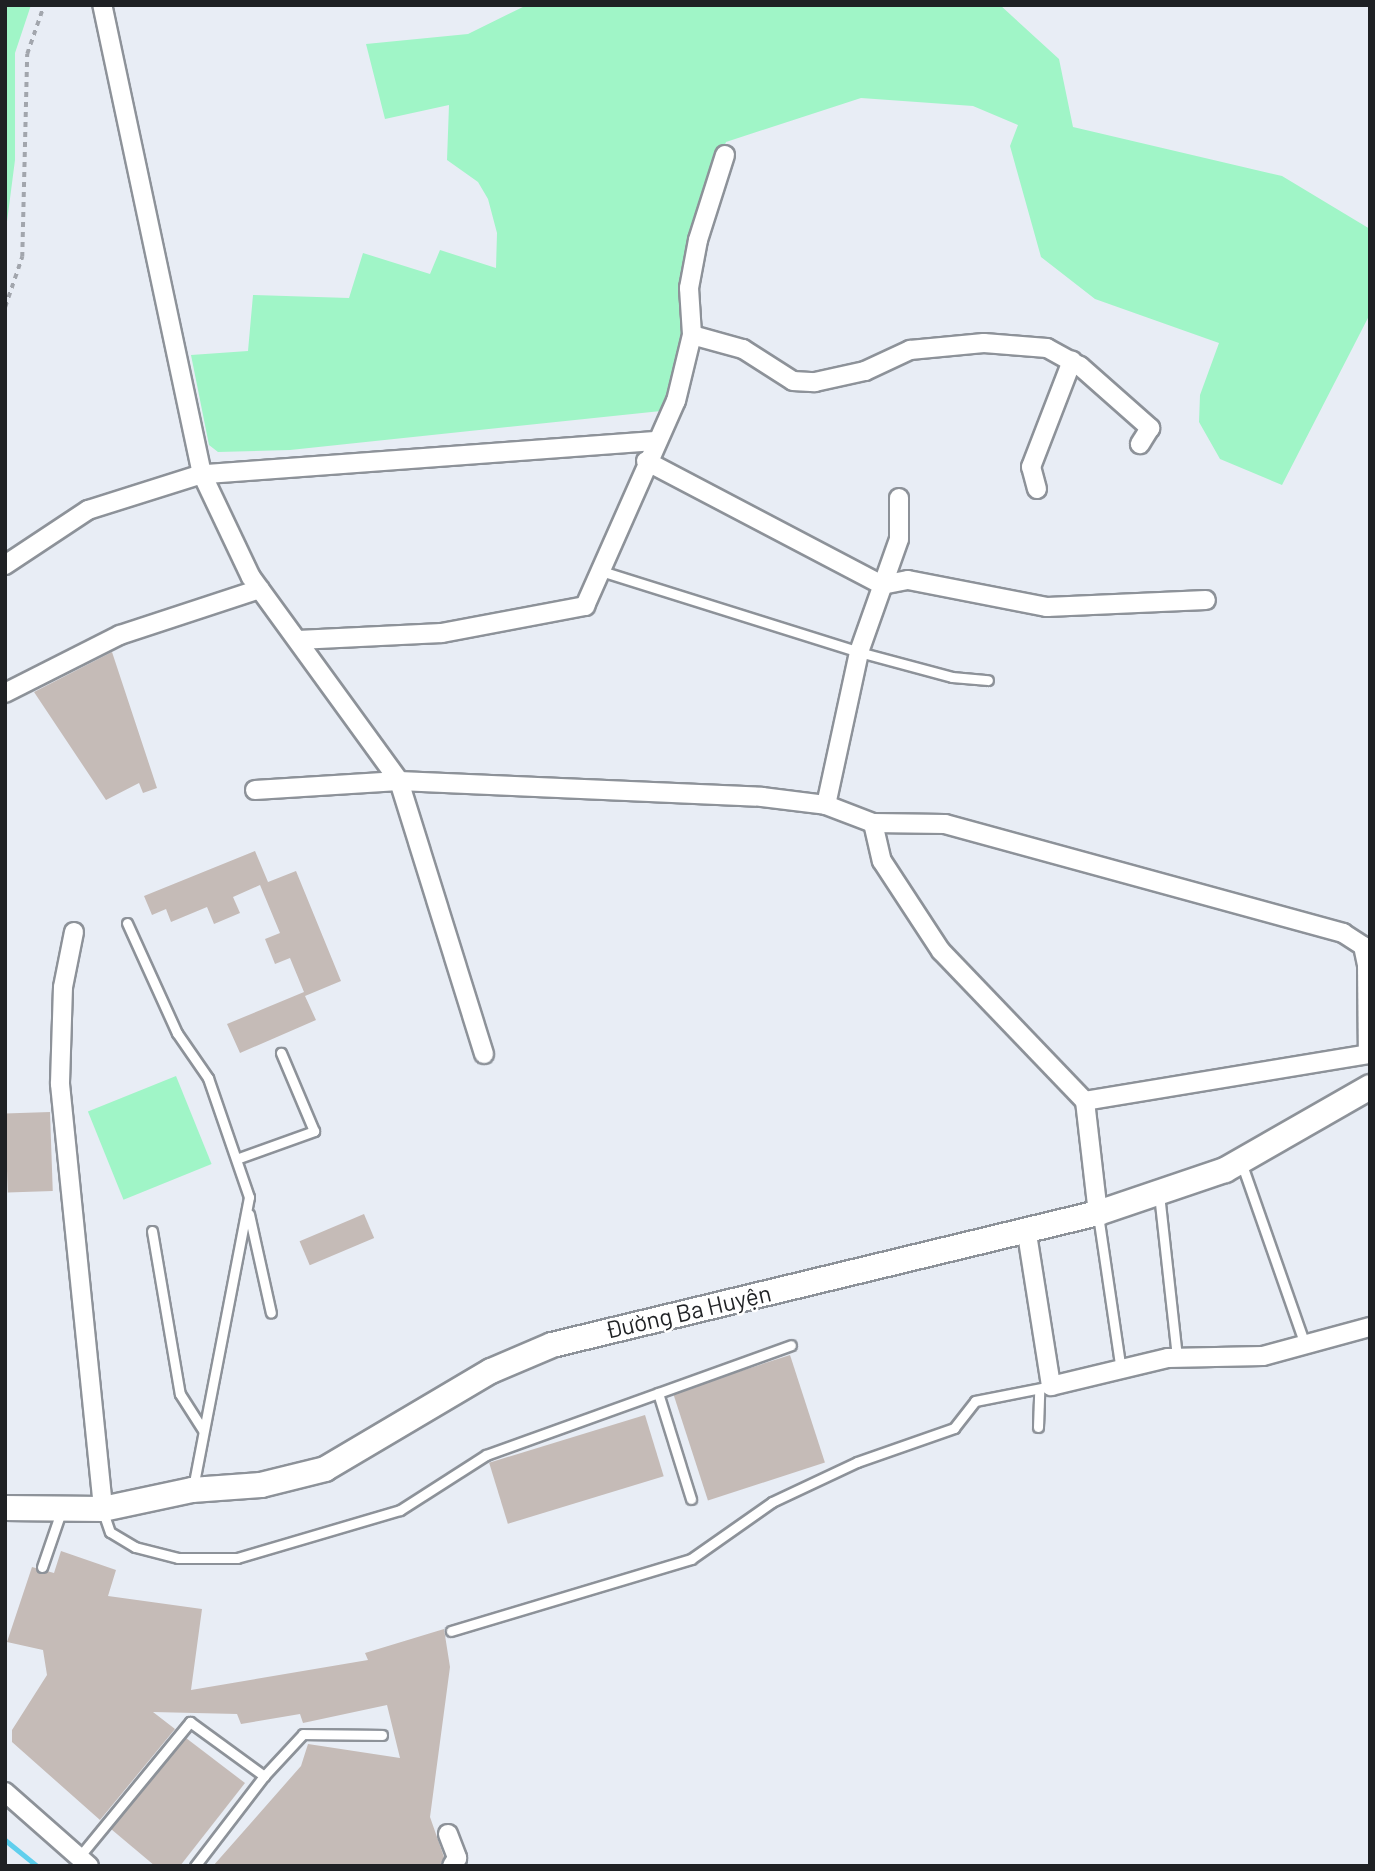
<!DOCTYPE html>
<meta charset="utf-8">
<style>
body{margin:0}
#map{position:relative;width:1375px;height:1871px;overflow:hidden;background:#e8edf5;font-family:Barlow,sans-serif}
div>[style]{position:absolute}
.green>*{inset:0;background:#a0f5c7;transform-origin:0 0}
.stream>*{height:5px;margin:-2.5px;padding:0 2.5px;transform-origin:2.5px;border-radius:2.5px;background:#60cfed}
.building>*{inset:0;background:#c5bbb7;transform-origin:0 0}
.path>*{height:3.5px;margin-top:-1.75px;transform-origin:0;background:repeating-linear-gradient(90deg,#a2a6ad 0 5px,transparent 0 10px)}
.roads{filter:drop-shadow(2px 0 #8d9299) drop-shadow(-2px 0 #8d9299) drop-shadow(0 2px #8d9299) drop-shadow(0 -2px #8d9299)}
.lane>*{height:9px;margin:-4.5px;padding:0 4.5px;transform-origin:4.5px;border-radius:4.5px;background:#fff}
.street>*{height:18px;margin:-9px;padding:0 9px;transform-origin:9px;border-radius:9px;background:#fff}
.secondary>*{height:24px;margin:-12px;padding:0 12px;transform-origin:12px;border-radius:12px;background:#fff}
span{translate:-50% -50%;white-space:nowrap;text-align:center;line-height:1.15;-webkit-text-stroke:5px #fff;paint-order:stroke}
.street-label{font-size:24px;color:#1f2124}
.frame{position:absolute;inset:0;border:7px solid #1f2124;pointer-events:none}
</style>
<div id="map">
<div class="green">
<i style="clip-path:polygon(5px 5px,31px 5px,15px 53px,15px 160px,5px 237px)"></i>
<i style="clip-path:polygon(527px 5px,1000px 5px,1059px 59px,1073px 127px,1282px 176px,1370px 229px,1370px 314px,1282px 485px,1220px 459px,1199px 422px,1200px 395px,1219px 343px,1095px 299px,1041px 257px,1010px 146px,1018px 125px,973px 106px,861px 98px,726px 142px,710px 183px,684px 336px,661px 411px,290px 450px,218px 452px,209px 445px,191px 355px,248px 351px,253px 295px,349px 298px,363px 253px,430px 274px,440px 250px,496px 268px,497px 233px,488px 199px,478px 182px,447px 160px,449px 105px,385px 119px,366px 44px,468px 34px)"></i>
<i style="left:176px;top:1076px;width:95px;height:95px;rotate:68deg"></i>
</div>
<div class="stream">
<i style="left:5px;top:1840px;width:41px;rotate:39.1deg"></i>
</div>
<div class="building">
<i style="clip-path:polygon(112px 652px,157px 788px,143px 793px,139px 783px,106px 800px,34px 692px)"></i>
<i style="clip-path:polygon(255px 851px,268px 882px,263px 884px,296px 871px,341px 981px,305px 996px,316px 1020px,240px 1053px,227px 1024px,304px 992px,290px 958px,275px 964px,265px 939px,280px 933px,260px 885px,233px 897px,240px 913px,214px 924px,207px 907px,171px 922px,166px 909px,152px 915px,144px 896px)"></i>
<i style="left:50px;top:1112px;width:79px;height:45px;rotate:88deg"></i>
<i style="left:364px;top:1214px;width:26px;height:70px;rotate:67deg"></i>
<i style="left:790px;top:1355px;width:113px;height:123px;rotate:72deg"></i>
<i style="left:645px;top:1415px;width:64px;height:163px;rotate:73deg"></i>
<i style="clip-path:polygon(61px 1551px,116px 1570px,108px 1596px,202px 1609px,191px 1690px,368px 1660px,365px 1653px,444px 1629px,450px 1667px,430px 1817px,444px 1857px,440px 1866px,213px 1866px,301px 1766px,308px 1744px,400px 1758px,387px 1705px,303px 1723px,300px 1714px,241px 1724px,237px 1714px,153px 1712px,175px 1729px,100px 1820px,12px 1742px,12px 1730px,47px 1675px,43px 1650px,7px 1642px,32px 1567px,54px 1573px)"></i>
<i style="clip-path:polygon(186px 1738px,245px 1783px,180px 1866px,155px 1866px,111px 1829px)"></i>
</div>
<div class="path">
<i style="left:5px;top:307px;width:53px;rotate:-71.2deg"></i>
<i style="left:22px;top:257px;width:203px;rotate:-88.6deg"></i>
<i style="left:27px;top:54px;width:52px;rotate:-70.9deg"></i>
</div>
<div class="roads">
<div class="lane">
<i style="left:601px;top:571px;width:270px;rotate:17.4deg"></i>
<i style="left:859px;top:652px;width:96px;rotate:15deg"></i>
<i style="left:952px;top:677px;width:36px;rotate:5deg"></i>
<i style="left:127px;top:923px;width:121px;rotate:65.6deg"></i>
<i style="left:177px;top:1033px;width:55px;rotate:55.4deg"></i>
<i style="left:208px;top:1078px;width:126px;rotate:71deg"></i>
<i style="left:249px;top:1197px;width:296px;rotate:100.9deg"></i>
<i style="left:239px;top:1158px;width:80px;rotate:-19.8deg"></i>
<i style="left:314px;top:1131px;width:85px;rotate:-112.9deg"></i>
<i style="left:1241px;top:1162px;width:194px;rotate:70.7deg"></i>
<i style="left:1159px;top:1194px;width:165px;rotate:83.7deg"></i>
<i style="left:249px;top:1214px;width:101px;rotate:77.5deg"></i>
<i style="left:1098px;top:1215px;width:157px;rotate:81.6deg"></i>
<i style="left:152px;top:1231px;width:165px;rotate:80.3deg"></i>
<i style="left:180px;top:1394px;width:43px;rotate:57.4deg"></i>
<i style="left:658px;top:1393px;width:111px;rotate:72.7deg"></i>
<i style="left:1038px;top:1427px;width:37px;rotate:-88deg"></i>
<i style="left:103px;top:1512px;width:21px;rotate:71deg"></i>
<i style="left:110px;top:1532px;width:29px;rotate:31deg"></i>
<i style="left:135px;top:1547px;width:44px;rotate:14.3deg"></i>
<i style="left:178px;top:1558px;width:59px"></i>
<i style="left:237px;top:1558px;width:170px;rotate:-16.4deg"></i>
<i style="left:400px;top:1510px;width:102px;rotate:-32.6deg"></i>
<i style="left:486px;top:1455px;width:324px;rotate:-19.8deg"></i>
<i style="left:42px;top:1567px;width:61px;rotate:-71deg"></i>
<i style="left:451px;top:1631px;width:251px;rotate:-16.7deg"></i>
<i style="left:691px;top:1559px;width:99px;rotate:-35.1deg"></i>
<i style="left:772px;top:1502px;width:94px;rotate:-25.2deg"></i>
<i style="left:857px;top:1462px;width:103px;rotate:-19.3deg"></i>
<i style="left:954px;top:1428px;width:34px;rotate:-52deg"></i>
<i style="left:975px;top:1401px;width:77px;rotate:-11.2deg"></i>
<i style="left:79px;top:1857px;width:175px;rotate:-50.6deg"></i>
<i style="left:190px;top:1722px;width:92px;rotate:36.1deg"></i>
<i style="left:264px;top:1776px;width:57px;rotate:-47.1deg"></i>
<i style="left:303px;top:1734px;width:79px;rotate:0.7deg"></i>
<i style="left:195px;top:1866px;width:113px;rotate:-52.5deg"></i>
</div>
<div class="street">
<i style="left:725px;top:155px;width:89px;rotate:107.6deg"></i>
<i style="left:698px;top:240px;width:49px;rotate:100.6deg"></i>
<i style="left:689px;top:288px;width:47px;rotate:86.3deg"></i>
<i style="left:692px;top:335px;width:53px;rotate:15.4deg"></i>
<i style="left:743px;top:349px;width:59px;rotate:32.6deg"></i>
<i style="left:793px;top:381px;width:22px;rotate:3deg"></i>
<i style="left:815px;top:382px;width:51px;rotate:-12.4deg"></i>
<i style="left:865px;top:371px;width:50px;rotate:-25deg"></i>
<i style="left:910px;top:350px;width:74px;rotate:-5.4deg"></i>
<i style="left:984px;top:343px;width:63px;rotate:4.5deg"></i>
<i style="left:1047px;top:348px;width:38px;rotate:29deg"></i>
<i style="left:1080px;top:366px;width:94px;rotate:41.5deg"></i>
<i style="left:1150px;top:428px;width:19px;rotate:122deg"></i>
<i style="left:656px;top:441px;width:455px;rotate:175.8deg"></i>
<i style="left:202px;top:474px;width:114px;rotate:64.6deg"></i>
<i style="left:251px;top:577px;width:252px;rotate:54deg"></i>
<i style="left:399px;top:781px;width:363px;rotate:2.5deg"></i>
<i style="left:762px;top:797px;width:64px;rotate:7.1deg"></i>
<i style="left:826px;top:805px;width:50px;rotate:21deg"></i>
<i style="left:873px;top:823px;width:39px;rotate:77deg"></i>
<i style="left:882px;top:861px;width:108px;rotate:56.8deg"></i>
<i style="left:941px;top:951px;width:208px;rotate:46.2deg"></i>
<i style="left:1085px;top:1101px;width:289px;rotate:-9.4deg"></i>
<i style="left:646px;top:461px;width:267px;rotate:27.7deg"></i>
<i style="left:1037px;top:489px;width:23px;rotate:-105deg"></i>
<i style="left:1031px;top:467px;width:114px;rotate:-68.9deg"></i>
<i style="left:5px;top:565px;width:100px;rotate:-33.5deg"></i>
<i style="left:88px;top:510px;width:120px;rotate:-17.5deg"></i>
<i style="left:202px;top:474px;width:480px;rotate:-102deg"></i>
<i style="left:882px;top:585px;width:26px;rotate:-11deg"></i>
<i style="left:908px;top:580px;width:142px;rotate:11deg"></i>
<i style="left:1047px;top:607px;width:159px;rotate:-2.5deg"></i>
<i style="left:298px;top:640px;width:144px;rotate:-2.8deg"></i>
<i style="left:442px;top:633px;width:146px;rotate:-10.7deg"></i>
<i style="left:585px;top:606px;width:224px;rotate:-66.1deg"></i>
<i style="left:676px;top:401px;width:68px;rotate:-76.4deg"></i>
<i style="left:5px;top:693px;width:129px;rotate:-26.8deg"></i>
<i style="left:120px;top:635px;width:147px;rotate:-18.2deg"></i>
<i style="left:255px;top:790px;width:144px;rotate:-3.6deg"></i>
<i style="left:399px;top:781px;width:286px;rotate:72.7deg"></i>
<i style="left:826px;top:805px;width:157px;rotate:-77.8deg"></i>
<i style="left:859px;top:652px;width:120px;rotate:-70.5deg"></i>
<i style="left:899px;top:539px;width:41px;rotate:-90deg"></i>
<i style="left:873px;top:823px;width:72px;rotate:0.8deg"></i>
<i style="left:945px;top:824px;width:413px;rotate:15.3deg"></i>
<i style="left:1343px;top:933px;width:24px;rotate:33deg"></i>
<i style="left:1363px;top:946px;width:19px;rotate:78deg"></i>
<i style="left:1367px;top:965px;width:89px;rotate:89.4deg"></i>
<i style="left:74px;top:932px;width:56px;rotate:101.3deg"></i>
<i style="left:63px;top:987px;width:97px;rotate:91.8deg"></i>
<i style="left:60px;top:1084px;width:427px;rotate:84.2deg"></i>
<i style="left:1085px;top:1101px;width:113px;rotate:83.4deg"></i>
<i style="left:1027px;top:1234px;width:154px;rotate:81deg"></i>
<i style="left:1051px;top:1386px;width:120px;rotate:-13.5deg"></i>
<i style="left:1168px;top:1358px;width:95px;rotate:-1.2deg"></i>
<i style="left:1263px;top:1356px;width:111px;rotate:-15.2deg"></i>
<i style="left:5px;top:1792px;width:112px;rotate:41.4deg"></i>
<i style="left:448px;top:1834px;width:26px;rotate:69deg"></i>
<i style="left:457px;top:1858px;width:9px;rotate:122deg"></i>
</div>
<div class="secondary">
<i style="left:5px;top:1508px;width:98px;rotate:0.6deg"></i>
<i style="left:103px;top:1509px;width:91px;rotate:-12.1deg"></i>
<i style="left:192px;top:1490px;width:69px;rotate:-4.1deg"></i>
<i style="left:261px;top:1485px;width:66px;rotate:-14deg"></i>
<i style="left:325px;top:1469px;width:193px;rotate:-30.6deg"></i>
<i style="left:491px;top:1371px;width:66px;rotate:-23.1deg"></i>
<i style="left:552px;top:1345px;width:562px;rotate:-13.59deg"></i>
<i style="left:1098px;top:1213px;width:134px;rotate:-18.7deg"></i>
<i style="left:1225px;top:1170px;width:167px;rotate:-29.8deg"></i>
</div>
</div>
<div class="street-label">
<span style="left:688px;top:1311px;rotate:-13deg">Đường Ba Huyện</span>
</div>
<div class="frame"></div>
</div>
